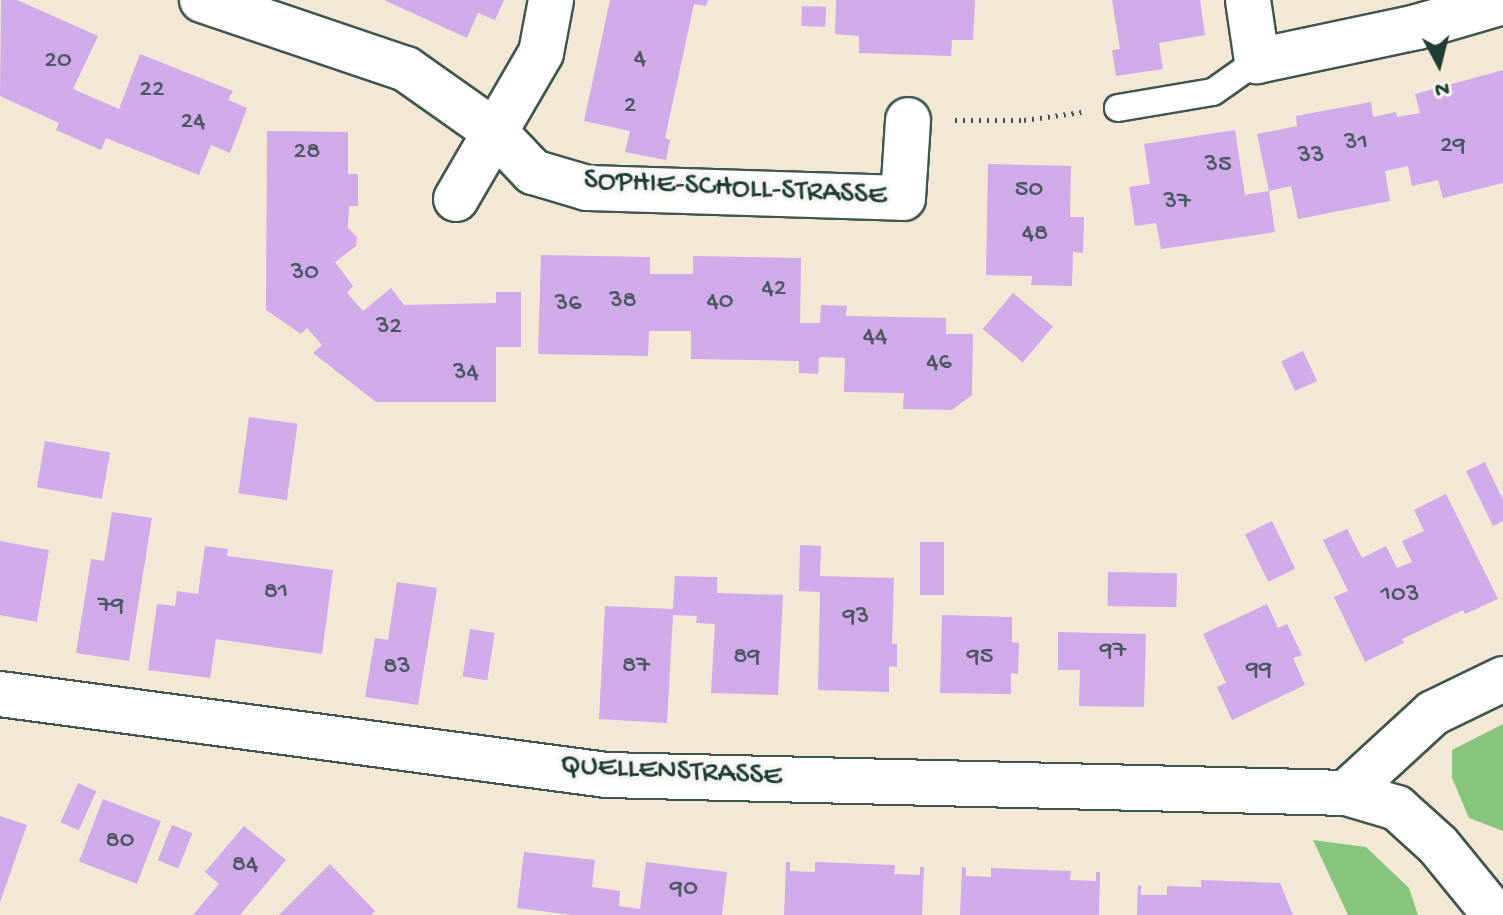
<!DOCTYPE html>
<style>
body{margin:0}
#map{position:relative;width:1503px;height:915px;overflow:hidden;background:#f3e8d5;font-family:"Gochi Hand",sans-serif}
div>[style]{position:absolute}
.green>*{inset:0;background:#87c57c}
.building>*{inset:0;background:#d0aae9;transform-origin:0 0}
.path>*{height:5px;margin-top:-2.5px;transform-origin:0;background:repeating-linear-gradient(90deg,#3f574c 0 2px,transparent 0 8px)}
.roads{filter:drop-shadow(2px 0 #3f574c) drop-shadow(-2px 0 #3f574c) drop-shadow(0 2px #3f574c) drop-shadow(0 -2px #3f574c)}
.lane>*{height:26px;margin:-13px;padding:0 13px;transform-origin:13px;border-radius:13px;background:#fff}
.street>*{height:44px;margin:-22px;padding:0 22px;transform-origin:22px;border-radius:22px;background:#fff}
span{translate:-50% -50%;white-space:nowrap;text-align:center;line-height:1.15;-webkit-text-stroke:8px #f6f6f2;paint-order:stroke}
.number-label{font-size:26px;color:#4b5861}
.number-label span{-webkit-text-stroke-width:0}
.street-label{font-size:30px;color:#1f3d34}
.north{position:absolute;left:1399px;top:24px;width:80px;height:80px;-webkit-text-stroke:6px #f6f6f2;paint-order:stroke;rotate:173deg;font-size:22px;font-weight:700;line-height:32px;text-align:center;color:#1f3d34}
.north::after{content:'';display:block;margin:auto;width:28px;height:36px;background:#1f3d34;clip-path:polygon(50% 0,100% 100%,50% 72%,0 100%)}
</style>
<div id="map">
<div class="green">
<i style="clip-path:polygon(1503px 724px,1503px 831px,1469px 818px,1452px 778px,1452px 750px)"></i>
<i style="clip-path:polygon(1313px 840px,1366px 847px,1409px 888px,1418px 915px,1348px 915px)"></i>
</div>
<div class="building">
<i style="clip-path:polygon(1px 0,17px 0,98px 36px,73px 89px,119px 109px,140px 54px,233px 91px,228px 100px,247px 108px,230px 153px,211px 145px,199px 175px,106px 138px,101px 150px,56px 130px,59px 123px,0 96px)"></i>
<i style="clip-path:polygon(384px 0,504px 0,495px 20px,478px 13px,467px 38px)"></i>
<i style="clip-path:polygon(610px 0,708px 0,706px 6px,694px 4px,665px 138px,670px 140px,666px 160px,625px 152px,630px 131px,584px 121px)"></i>
<i style="clip-path:polygon(836px 0,975px 0,973px 40px,952px 40px,951px 56px,859px 53px,859px 36px,835px 34px)"></i>
<i style="clip-path:polygon(1112px 0,1200px 0,1205px 35px,1159px 43px,1163px 69px,1116px 76px,1112px 50px,1120px 49px)"></i>
<i style="left:802px;top:6px;width:24px;height:20px;rotate:2deg"></i>
<i style="clip-path:polygon(1503px 70px,1503px 183px,1443px 198px,1438px 180px,1412px 186px,1408px 166px,1385px 171px,1390px 201px,1298px 219px,1291px 186px,1269px 191px,1257px 134px,1297px 126px,1296px 116px,1371px 102px,1373px 117px,1396px 112px,1397px 117px,1420px 113px,1415px 94px)"></i>
<i style="clip-path:polygon(1235px 130px,1245px 195px,1269px 191px,1275px 232px,1161px 249px,1156px 223px,1135px 226px,1129px 187px,1150px 184px,1144px 144px)"></i>
<i style="clip-path:polygon(267px 131px,348px 132px,348px 174px,358px 174px,358px 206px,349px 206px,348px 228px,357px 237px,356px 246px,335px 262px,353px 286px,347px 293px,363px 311px,391px 288px,404px 305px,496px 303px,496px 292px,521px 292px,521px 347px,496px 347px,496px 402px,376px 402px,313px 353px,322px 345px,307px 328px,301px 334px,266px 310px)"></i>
<i style="clip-path:polygon(988px 164px,1071px 166px,1070px 217px,1084px 217px,1083px 253px,1073px 252px,1072px 286px,1031px 285px,1032px 276px,986px 275px)"></i>
<i style="clip-path:polygon(541px 255px,650px 257px,650px 274px,693px 274px,693px 256px,801px 258px,800px 323px,820px 323px,821px 305px,847px 306px,846px 316px,946px 318px,946px 334px,973px 334px,972px 395px,952px 410px,903px 409px,904px 393px,844px 392px,845px 358px,819px 357px,818px 374px,799px 373px,799px 361px,691px 359px,691px 331px,649px 331px,648px 356px,538px 354px)"></i>
<i style="left:1013px;top:293px;width:52px;height:47px;rotate:40deg"></i>
<i style="left:1303px;top:351px;width:33px;height:24px;rotate:65deg"></i>
<i style="left:249px;top:417px;width:49px;height:77px;rotate:8deg"></i>
<i style="left:45px;top:441px;width:66px;height:47px;rotate:10deg"></i>
<i style="clip-path:polygon(1485px 462px,1503px 500px,1503px 521px,1493px 526px,1466px 471px)"></i>
<i style="clip-path:polygon(1446px 494px,1498px 599px,1465px 614px,1463px 610px,1402px 639px,1404px 643px,1365px 662px,1334px 597px,1348px 591px,1323px 540px,1347px 529px,1362px 558px,1386px 546px,1397px 568px,1412px 562px,1402px 541px,1424px 531px,1414px 510px)"></i>
<i style="clip-path:polygon(112px 512px,152px 518px,129px 661px,76px 653px,91px 559px,104px 561px)"></i>
<i style="left:1272px;top:521px;width:53px;height:30px;rotate:64deg"></i>
<i style="clip-path:polygon(0 541px,49px 550px,37px 622px,0 615px)"></i>
<i style="left:920px;top:542px;width:24px;height:53px"></i>
<i style="clip-path:polygon(800px 545px,821px 546px,820px 576px,894px 578px,892px 644px,897px 644px,897px 667px,889px 666px,889px 692px,818px 690px,820px 592px,799px 591px)"></i>
<i style="clip-path:polygon(205px 546px,228px 549px,227px 556px,333px 570px,322px 654px,216px 639px,210px 678px,148px 670px,157px 604px,175px 606px,177px 591px,198px 594px)"></i>
<i style="left:1108px;top:572px;width:69px;height:34px;rotate:1deg"></i>
<i style="clip-path:polygon(675px 576px,717px 577px,717px 593px,783px 595px,778px 695px,711px 693px,715px 624px,696px 623px,697px 616px,673px 615px,667px 723px,599px 719px,605px 606px,673px 609px)"></i>
<i style="clip-path:polygon(397px 582px,437px 588px,418px 705px,365px 697px,375px 638px,388px 640px)"></i>
<i style="clip-path:polygon(1267px 604px,1278px 628px,1287px 624px,1302px 655px,1293px 658px,1305px 685px,1232px 720px,1217px 687px,1226px 683px,1203px 634px)"></i>
<i style="clip-path:polygon(942px 615px,1012px 617px,1012px 642px,1019px 643px,1018px 674px,1011px 673px,1011px 694px,940px 693px)"></i>
<i style="left:470px;top:629px;width:25px;height:48px;rotate:9deg"></i>
<i style="clip-path:polygon(1058px 632px,1146px 634px,1144px 707px,1079px 706px,1080px 670px,1058px 670px)"></i>
<i style="left:78px;top:783px;width:20px;height:43px;rotate:24deg"></i>
<i style="left:103px;top:799px;width:62px;height:67px;rotate:21deg"></i>
<i style="clip-path:polygon(0 816px,27px 825px,0 902px)"></i>
<i style="left:172px;top:825px;width:22px;height:38px;rotate:22deg"></i>
<i style="clip-path:polygon(244px 826px,286px 860px,240px 915px,193px 915px,219px 884px,205px 872px)"></i>
<i style="clip-path:polygon(524px 852px,595px 860px,592px 887px,620px 891px,619px 906px,640px 909px,646px 862px,727px 872px,722px 915px,573px 915px,517px 908px)"></i>
<i style="clip-path:polygon(786px 862px,790px 862px,790px 871px,815px 872px,815px 862px,895px 865px,894px 874px,920px 875px,920px 867px,924px 867px,922px 915px,784px 915px)"></i>
<i style="clip-path:polygon(330px 864px,375px 911px,371px 915px,279px 915px)"></i>
<i style="clip-path:polygon(962px 867px,966px 868px,966px 876px,991px 877px,991px 868px,1071px 871px,1070px 880px,1096px 881px,1096px 872px,1100px 872px,1099px 915px,960px 915px)"></i>
<i style="clip-path:polygon(1201px 880px,1280px 883px,1293px 915px,1137px 915px,1138px 886px,1141px 885px,1141px 895px,1167px 895px,1167px 886px,1201px 887px)"></i>
</div>
<div class="path">
<i style="left:955px;top:120px;width:69px"></i>
<i style="left:1024px;top:120px;width:58px;rotate:-8deg"></i>
</div>
<div class="roads">
<div class="lane">
<i style="left:1118px;top:108px;width:96px;rotate:-9.6deg"></i>
<i style="left:1213px;top:92px;width:54px;rotate:-35.2deg"></i>
</div>
<div class="street">
<i style="left:202px;top:0;width:215px;rotate:18.7deg"></i>
<i style="left:406px;top:69px;width:108px;rotate:35.2deg"></i>
<i style="left:494px;top:131px;width:57px;rotate:46.4deg"></i>
<i style="left:533px;top:172px;width:56px;rotate:16.5deg"></i>
<i style="left:587px;top:188px;width:316px;rotate:1.8deg"></i>
<i style="left:903px;top:198px;width:78px;rotate:-86.3deg"></i>
<i style="left:1248px;top:0;width:62px;rotate:81.6deg"></i>
<i style="left:1257px;top:61px;width:164px;rotate:-12deg"></i>
<i style="left:1417px;top:27px;width:90px;rotate:-16.2deg"></i>
<i style="left:456px;top:199px;width:169px;rotate:-59.8deg"></i>
<i style="left:541px;top:53px;width:54px;rotate:-79.3deg"></i>
<i style="left:0;top:694px;width:611px;rotate:7.61deg"></i>
<i style="left:606px;top:775px;width:740px;rotate:1.39deg"></i>
<i style="left:1346px;top:793px;width:53px;rotate:16.4deg"></i>
<i style="left:1397px;top:808px;width:55px;rotate:42.1deg"></i>
<i style="left:1438px;top:845px;width:90px;rotate:50.8deg"></i>
<i style="left:1346px;top:793px;width:118px;rotate:-42.6deg"></i>
<i style="left:1433px;top:713px;width:78px;rotate:-25.9deg"></i>
</div>
</div>
<div class="number-label">
<span style="left:640px;top:60px">4</span>
<span style="left:58px;top:62px">20</span>
<span style="left:152px;top:91px">22</span>
<span style="left:630px;top:107px">2</span>
<span style="left:193px;top:123px">24</span>
<span style="left:1356px;top:144px">31</span>
<span style="left:1453px;top:147px">29</span>
<span style="left:307px;top:153px">28</span>
<span style="left:1311px;top:157px">33</span>
<span style="left:1218px;top:166px">35</span>
<span style="left:1029px;top:191px">50</span>
<span style="left:1177px;top:203px">37</span>
<span style="left:1035px;top:235px">48</span>
<span style="left:305px;top:274px">30</span>
<span style="left:774px;top:290px">42</span>
<span style="left:623px;top:302px">38</span>
<span style="left:720px;top:303px">40</span>
<span style="left:568px;top:305px">36</span>
<span style="left:389px;top:328px">32</span>
<span style="left:875px;top:338px">44</span>
<span style="left:939px;top:364px">46</span>
<span style="left:466px;top:374px">34</span>
<span style="left:276px;top:593px">81</span>
<span style="left:1400px;top:596px">103</span>
<span style="left:111px;top:607px">79</span>
<span style="left:856px;top:618px">93</span>
<span style="left:1113px;top:652px">97</span>
<span style="left:747px;top:658px">89</span>
<span style="left:980px;top:658px">95</span>
<span style="left:636px;top:667px">87</span>
<span style="left:397px;top:668px">83</span>
<span style="left:1259px;top:671px">99</span>
<span style="left:120px;top:842px">80</span>
<span style="left:245px;top:866px">84</span>
<span style="left:684px;top:890px">90</span>
</div>
<div class="street-label">
<span style="left:735px;top:190px;rotate:3deg">SOPHIE-SCHOLL-STRASSE</span>
<span style="left:671px;top:773px;rotate:3deg">QUELLENSTRASSE</span>
</div>
<div class="north">N</div>
</div>
